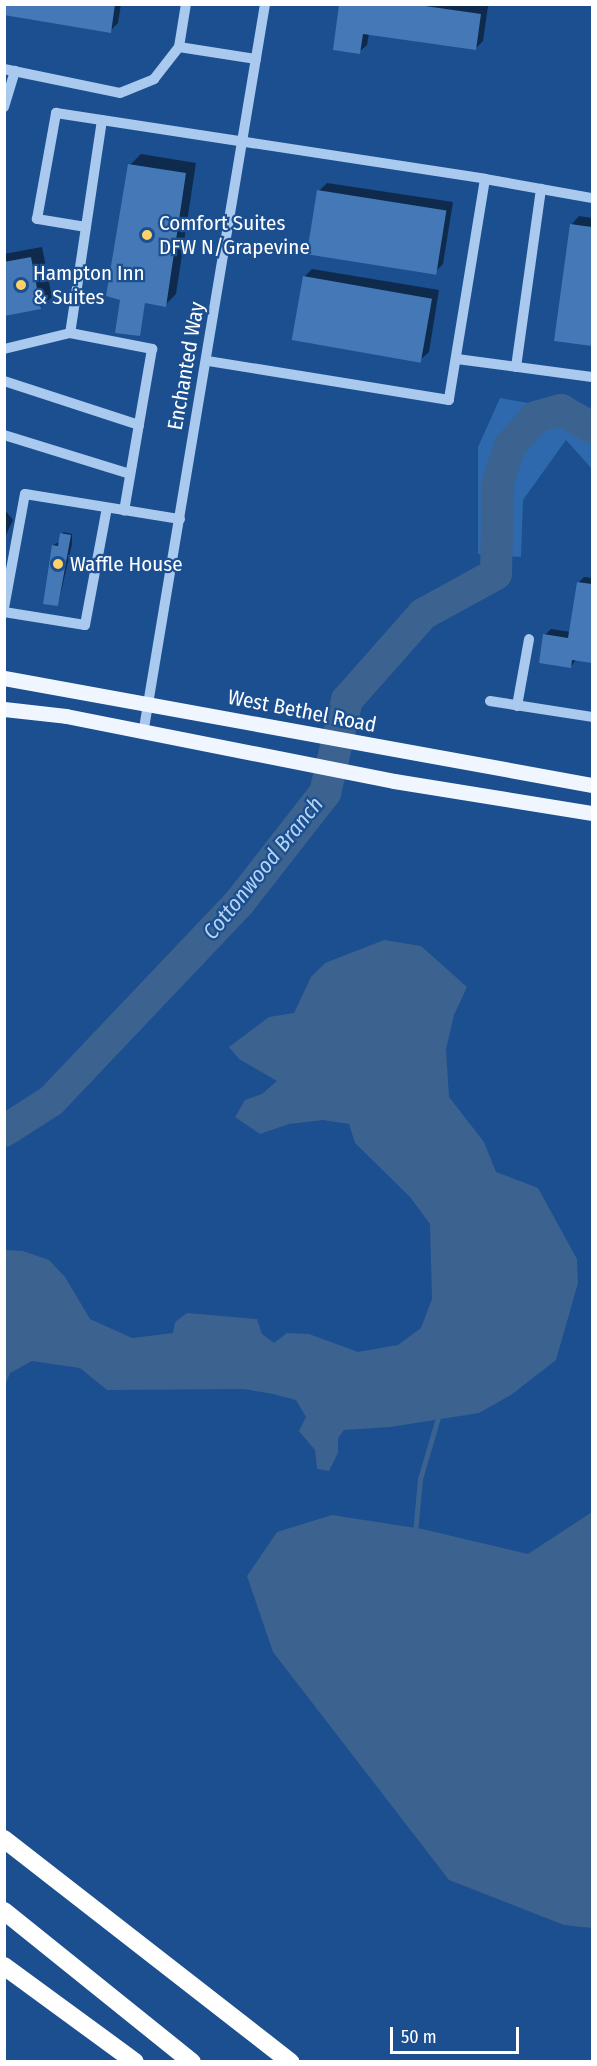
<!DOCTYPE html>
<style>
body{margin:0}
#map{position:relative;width:597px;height:2066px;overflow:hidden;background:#1b4f8f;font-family:"Fira Sans Condensed",sans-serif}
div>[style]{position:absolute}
.green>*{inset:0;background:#2e69ad}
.water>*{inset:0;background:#3c6290}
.shadow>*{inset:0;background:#0007}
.stream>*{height:5px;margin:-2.5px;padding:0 2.5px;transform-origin:2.5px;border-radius:2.5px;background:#3c6290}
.river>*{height:32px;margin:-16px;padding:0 16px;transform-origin:16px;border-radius:16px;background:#3c6290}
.building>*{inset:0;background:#4478b7;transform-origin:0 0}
.minor>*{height:10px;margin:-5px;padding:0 5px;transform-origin:5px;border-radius:5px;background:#a9c9ee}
.major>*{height:15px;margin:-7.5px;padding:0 7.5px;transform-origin:7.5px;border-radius:7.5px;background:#f0f6ff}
.highway>*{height:18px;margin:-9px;padding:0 9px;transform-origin:9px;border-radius:9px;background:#fff}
.dots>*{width:16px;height:16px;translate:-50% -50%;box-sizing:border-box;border:3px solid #1b4f8f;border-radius:50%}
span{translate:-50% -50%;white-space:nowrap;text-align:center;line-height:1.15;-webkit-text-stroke:4.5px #1b4f8f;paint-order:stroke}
.poi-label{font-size:21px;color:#fff}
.left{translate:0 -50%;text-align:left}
.street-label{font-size:21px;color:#fff}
.water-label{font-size:22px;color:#b5d3f5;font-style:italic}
.frame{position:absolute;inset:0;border:6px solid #fff;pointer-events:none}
.scale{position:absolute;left:390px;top:2027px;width:129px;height:27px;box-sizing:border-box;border:3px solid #fff;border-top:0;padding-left:8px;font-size:18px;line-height:21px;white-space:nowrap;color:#fff;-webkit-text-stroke:4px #1b4f8f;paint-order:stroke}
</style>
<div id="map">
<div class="green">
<i style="clip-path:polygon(500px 398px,592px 414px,592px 469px,566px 440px,523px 500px,521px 557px,478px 554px,478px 447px)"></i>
</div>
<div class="water">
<i style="clip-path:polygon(384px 940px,421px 946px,467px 987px,454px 1015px,446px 1049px,449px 1097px,484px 1142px,496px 1172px,538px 1188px,577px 1259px,578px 1283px,556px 1360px,511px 1395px,479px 1413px,390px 1427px,344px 1430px,338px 1438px,338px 1453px,329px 1471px,317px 1469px,315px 1450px,299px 1431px,306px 1417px,296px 1400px,273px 1394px,244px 1389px,107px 1390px,80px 1368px,32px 1361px,10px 1373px,5px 1386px,5px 1250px,23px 1251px,49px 1260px,65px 1277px,90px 1319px,132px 1338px,173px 1333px,175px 1322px,187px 1313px,257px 1319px,262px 1334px,274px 1343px,287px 1333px,309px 1334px,358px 1352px,398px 1345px,421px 1328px,432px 1299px,430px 1224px,410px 1197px,355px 1143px,349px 1124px,323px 1120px,289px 1124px,260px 1134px,235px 1117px,245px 1100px,262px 1094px,277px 1081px,239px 1059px,229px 1047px,269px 1017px,294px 1013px,311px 977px,325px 963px)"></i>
<i style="clip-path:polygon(592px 1512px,592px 1928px,564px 1925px,449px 1880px,273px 1652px,247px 1576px,277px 1532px,332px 1515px,422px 1529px,528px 1554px)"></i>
</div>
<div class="shadow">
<i style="clip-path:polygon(4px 4px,121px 4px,118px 23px,110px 31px)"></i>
<i style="clip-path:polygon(341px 4px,476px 4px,488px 6px,483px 41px,475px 49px,369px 33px,367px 45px,359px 52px,334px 49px)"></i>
<i style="clip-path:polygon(141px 154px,196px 163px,176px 294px,165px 305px,145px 302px,139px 335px,121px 300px,130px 165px)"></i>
<i style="clip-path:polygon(327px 183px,453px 202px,443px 264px,435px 272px,319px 191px)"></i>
<i style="clip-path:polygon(579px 216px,592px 218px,592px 344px,555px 339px,572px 224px)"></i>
<i style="clip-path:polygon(42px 247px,52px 297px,41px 307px,4px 315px,4px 254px)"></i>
<i style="clip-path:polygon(312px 269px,439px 290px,429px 352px,421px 359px,304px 277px)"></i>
<i style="clip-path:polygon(4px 509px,13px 520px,4px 539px)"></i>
<i style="clip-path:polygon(63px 532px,72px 534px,72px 544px,58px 605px,53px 545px,60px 542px)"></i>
<i style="clip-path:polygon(584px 577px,592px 578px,592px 661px,577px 659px,571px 666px,545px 635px,551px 629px,571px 632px,578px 583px)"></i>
</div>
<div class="stream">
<i style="left:415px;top:1533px;width:54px;rotate:-84.7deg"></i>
<i style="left:420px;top:1479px;width:68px;rotate:-73.7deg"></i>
</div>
<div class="river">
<i style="left:4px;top:1131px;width:56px;rotate:-32.6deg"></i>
<i style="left:51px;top:1101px;width:273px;rotate:-46.5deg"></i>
<i style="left:239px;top:903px;width:140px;rotate:-52deg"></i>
<i style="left:325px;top:793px;width:96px;rotate:-76.7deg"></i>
<i style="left:347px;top:700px;width:115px;rotate:-48.5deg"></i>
<i style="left:423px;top:614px;width:83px;rotate:-28.7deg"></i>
<i style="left:496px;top:574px;width:92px;rotate:-88.8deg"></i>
<i style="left:498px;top:482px;width:38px;rotate:-72deg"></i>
<i style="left:510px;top:446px;width:39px;rotate:-48deg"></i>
<i style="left:536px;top:417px;width:26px;rotate:-16deg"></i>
<i style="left:561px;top:410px;width:36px;rotate:30deg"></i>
</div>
<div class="building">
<i style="clip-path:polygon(4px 4px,115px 4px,111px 33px,4px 15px)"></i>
<i style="clip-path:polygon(339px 5px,418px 5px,481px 14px,476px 50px,363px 34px,360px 54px,333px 50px)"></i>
<i style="clip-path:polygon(128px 164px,186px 173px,166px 307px,145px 303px,140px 336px,115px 333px,120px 300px,106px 296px)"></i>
<i style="left:317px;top:190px;width:131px;height:65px;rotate:9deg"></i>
<i style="clip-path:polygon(570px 224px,592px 227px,592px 346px,554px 341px)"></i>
<i style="clip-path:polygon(31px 257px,41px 309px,4px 316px,4px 262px)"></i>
<i style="left:303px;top:276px;width:131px;height:65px;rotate:10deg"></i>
<i style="clip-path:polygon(60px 533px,71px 535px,58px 606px,43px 604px,52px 545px,58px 546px)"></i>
<i style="clip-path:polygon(577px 582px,592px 584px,592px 663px,572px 660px,571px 668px,539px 663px,543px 634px,568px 638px)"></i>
</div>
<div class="minor">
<i style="left:179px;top:47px;width:44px;rotate:-80.8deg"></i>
<i style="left:4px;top:69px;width:118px;rotate:11.7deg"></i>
<i style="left:120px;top:93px;width:37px;rotate:-22deg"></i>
<i style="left:154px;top:79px;width:41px;rotate:-52deg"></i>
<i style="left:179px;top:47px;width:78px;rotate:8.9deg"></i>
<i style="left:4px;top:107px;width:38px;rotate:-73deg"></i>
<i style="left:102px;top:120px;width:215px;rotate:98.5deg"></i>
<i style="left:70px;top:333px;width:84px;rotate:11deg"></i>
<i style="left:152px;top:349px;width:164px;rotate:99.8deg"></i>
<i style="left:485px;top:179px;width:109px;rotate:10.1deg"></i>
<i style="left:86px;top:227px;width:50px;rotate:-170.7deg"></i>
<i style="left:37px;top:219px;width:108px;rotate:-79.8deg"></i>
<i style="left:56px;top:113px;width:434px;rotate:8.7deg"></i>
<i style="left:485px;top:179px;width:224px;rotate:99.3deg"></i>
<i style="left:449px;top:400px;width:245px;rotate:-170.8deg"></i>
<i style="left:4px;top:349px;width:68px;rotate:-13.6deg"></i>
<i style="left:457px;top:359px;width:136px;rotate:7.6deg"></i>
<i style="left:516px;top:367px;width:180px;rotate:-82deg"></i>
<i style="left:4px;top:381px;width:142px;rotate:18.1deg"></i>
<i style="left:4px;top:435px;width:132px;rotate:17.2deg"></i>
<i style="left:4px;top:608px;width:116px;rotate:-79.6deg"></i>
<i style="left:25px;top:494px;width:157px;rotate:9.2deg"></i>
<i style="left:4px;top:612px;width:82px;rotate:9.1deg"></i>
<i style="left:85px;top:625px;width:119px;rotate:-79.4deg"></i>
<i style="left:490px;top:701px;width:103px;rotate:8.9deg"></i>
<i style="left:517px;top:706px;width:68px;rotate:-79.8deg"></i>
<i style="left:143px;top:734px;width:740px;rotate:-80.51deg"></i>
</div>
<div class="major">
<i style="left:4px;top:678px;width:598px;rotate:10.31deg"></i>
<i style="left:4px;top:709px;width:62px;rotate:6.4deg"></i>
<i style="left:66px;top:716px;width:334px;rotate:11.2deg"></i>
<i style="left:394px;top:781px;width:201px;rotate:9.2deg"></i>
</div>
<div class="highway">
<i style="left:4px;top:1839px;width:363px;rotate:37.9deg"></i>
<i style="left:4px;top:1911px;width:241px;rotate:38.8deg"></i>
<i style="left:4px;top:1966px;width:162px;rotate:36.2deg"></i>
</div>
<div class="dots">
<i style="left:147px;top:235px;background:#ffd166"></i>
<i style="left:21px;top:285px;background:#ffd166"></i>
<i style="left:58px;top:564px;background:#ffd166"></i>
</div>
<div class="poi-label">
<span class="left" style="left:159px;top:235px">Comfort Suites<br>DFW N/Grapevine</span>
<span class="left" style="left:33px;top:285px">Hampton Inn<br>&amp; Suites</span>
<span class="left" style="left:70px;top:564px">Waffle House</span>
</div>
<div class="street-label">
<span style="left:186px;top:366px;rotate:-80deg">Enchanted Way</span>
<span style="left:302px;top:711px;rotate:11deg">West Bethel Road</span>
</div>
<div class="water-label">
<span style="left:263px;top:868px;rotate:-51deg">Cottonwood Branch</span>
</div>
<div class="frame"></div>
<div class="scale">50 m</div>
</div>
